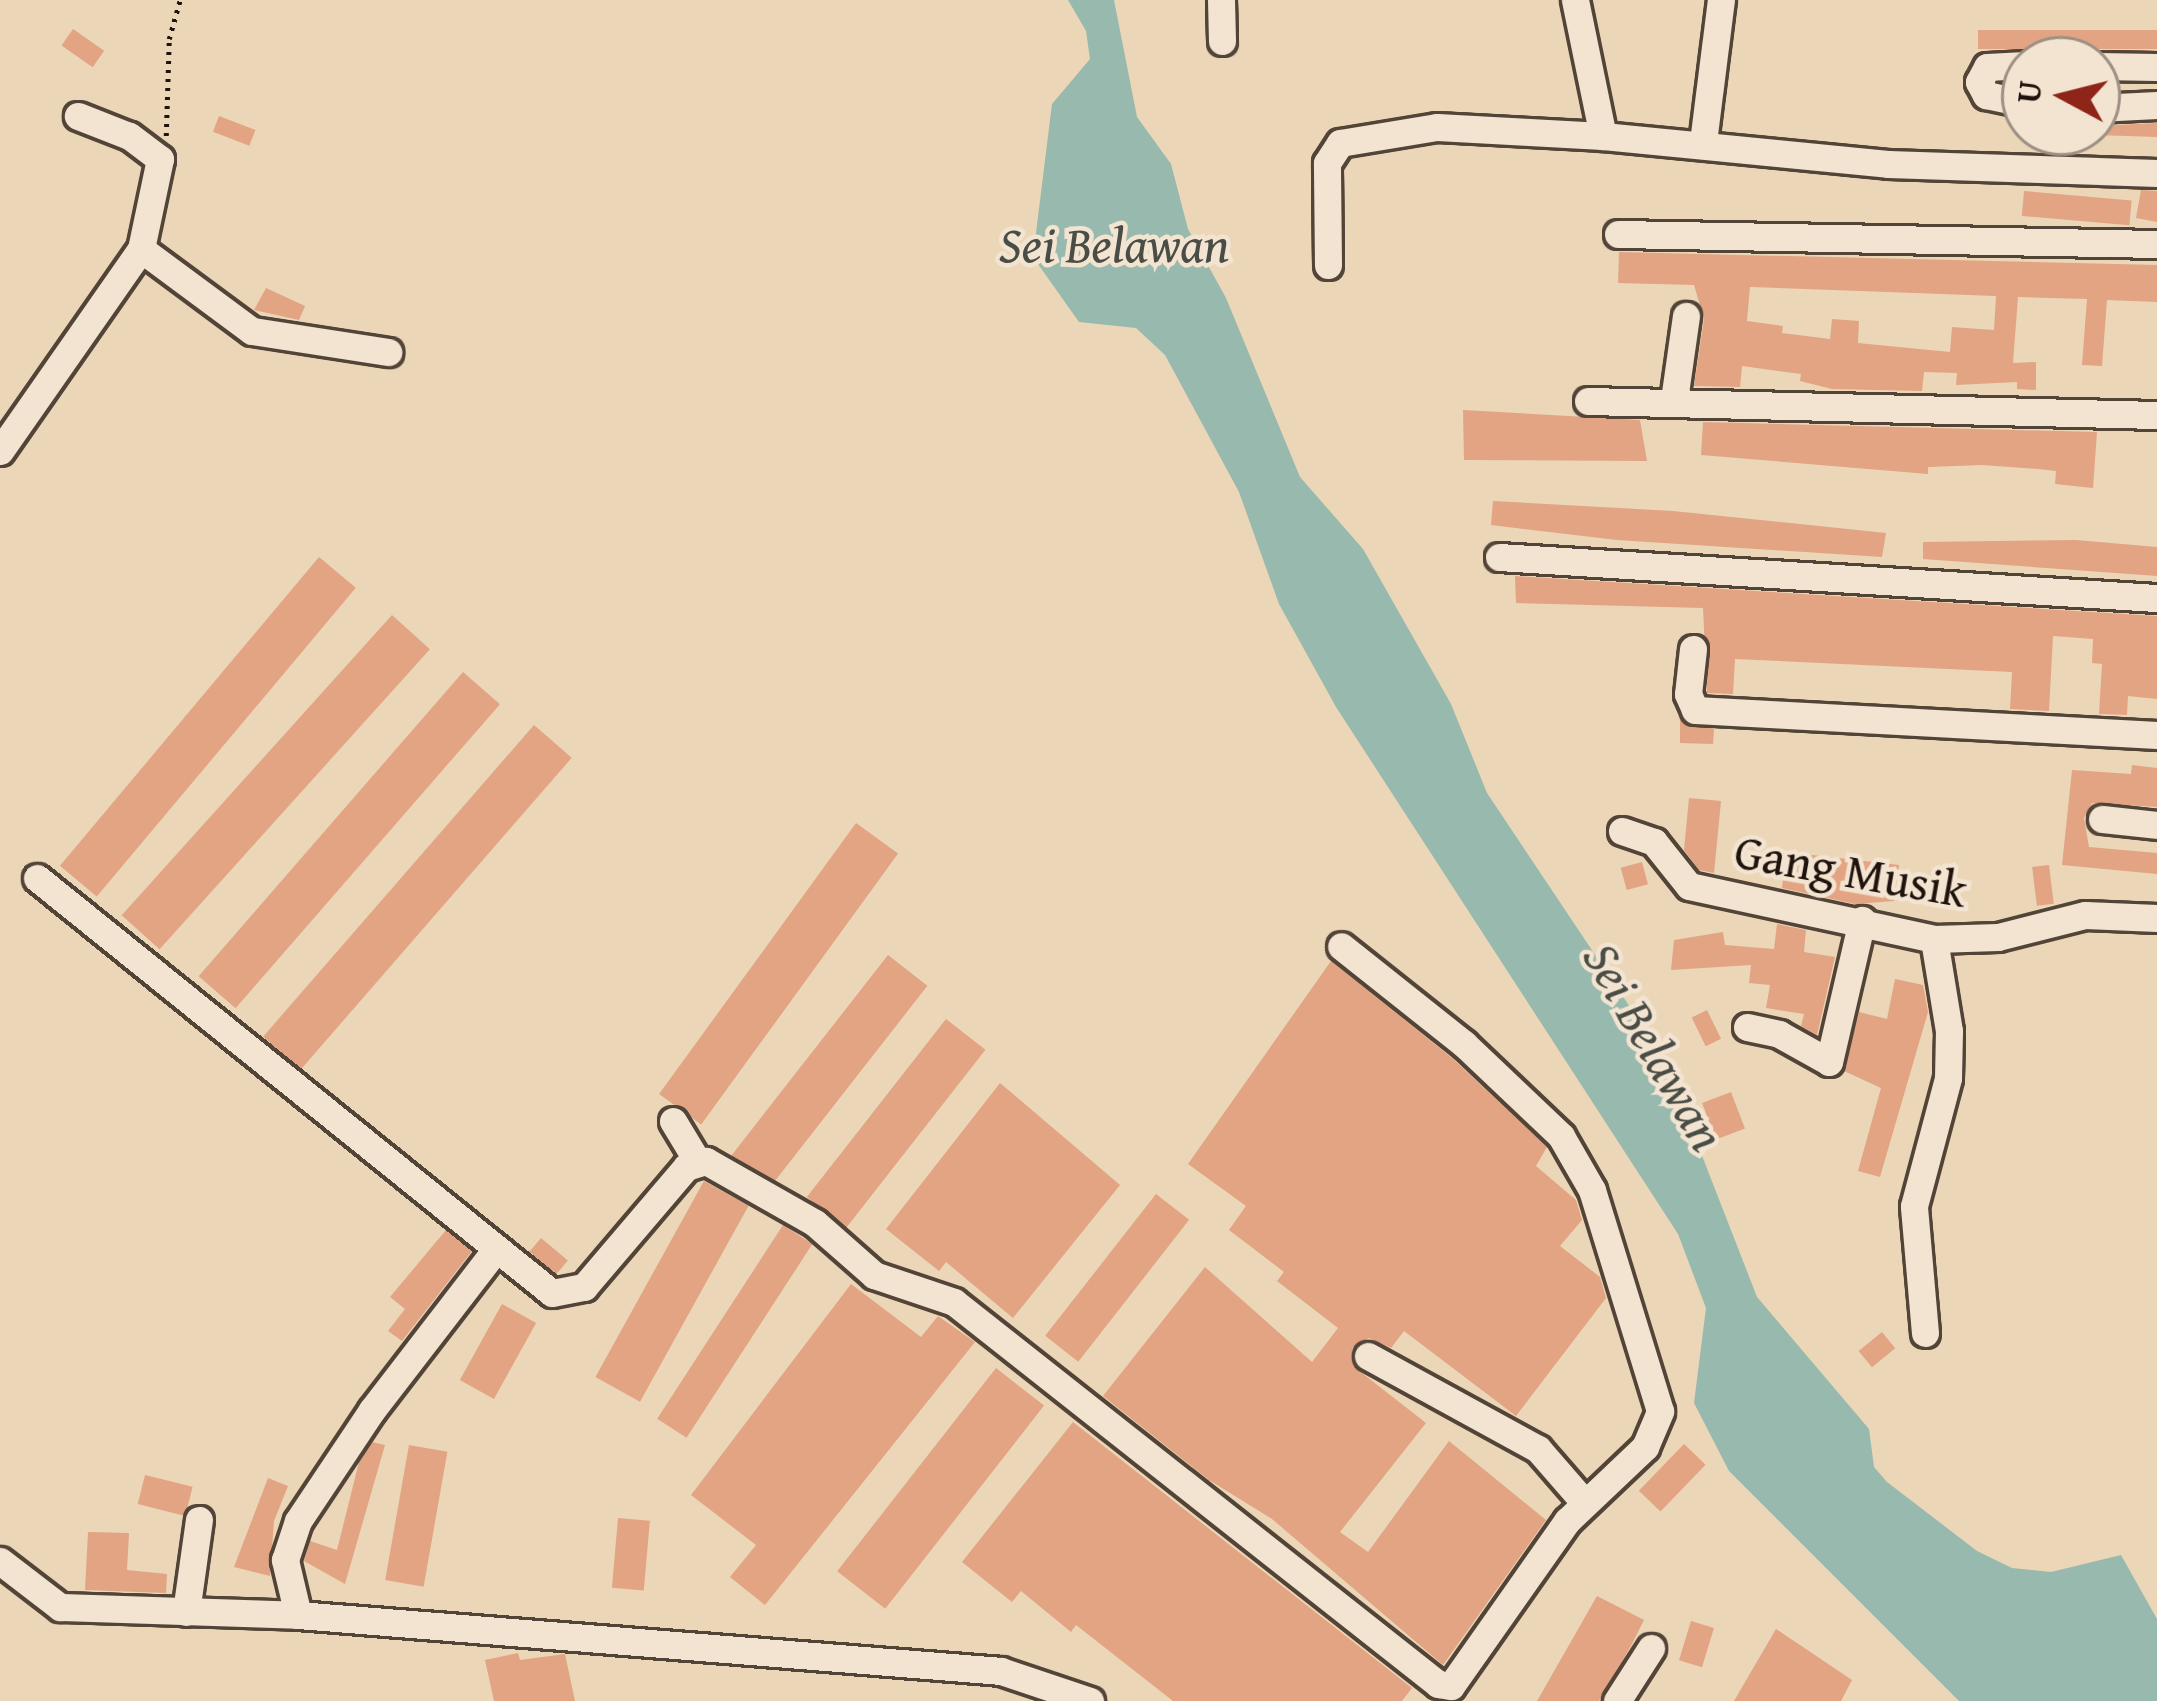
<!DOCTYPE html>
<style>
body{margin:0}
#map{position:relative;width:2157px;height:1701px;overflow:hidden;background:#ebd6b8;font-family:"Gentium Book Plus",serif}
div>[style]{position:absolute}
.water>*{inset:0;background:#98b9ad}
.building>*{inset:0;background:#e2a483;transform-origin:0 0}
.path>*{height:4.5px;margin-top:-2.25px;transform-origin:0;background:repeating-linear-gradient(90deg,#20130d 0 3px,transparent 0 9px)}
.roads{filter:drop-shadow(3px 0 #534438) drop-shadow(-3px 0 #534438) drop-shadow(0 3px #534438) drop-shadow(0 -3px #534438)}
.minor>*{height:27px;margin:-13.5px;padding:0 13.5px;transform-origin:13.5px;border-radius:13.5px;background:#f2e4d1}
span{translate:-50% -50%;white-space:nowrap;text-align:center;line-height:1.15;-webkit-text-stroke:9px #f2e4d1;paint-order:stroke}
.street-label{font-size:48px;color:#20130d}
.water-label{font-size:51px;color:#4a4d45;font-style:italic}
.north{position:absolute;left:2001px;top:36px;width:120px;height:120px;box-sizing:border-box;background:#f2e4d1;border:3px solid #9e9083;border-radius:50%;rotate:277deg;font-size:33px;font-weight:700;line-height:48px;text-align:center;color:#20130d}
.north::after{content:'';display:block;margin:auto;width:42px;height:54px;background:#8f2418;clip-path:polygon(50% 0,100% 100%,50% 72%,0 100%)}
</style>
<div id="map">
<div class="water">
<i style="clip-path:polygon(1068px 0,1114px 0,1137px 117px,1171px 164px,1188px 229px,1226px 298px,1300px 477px,1363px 549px,1451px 704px,1487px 793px,1664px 1058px,1757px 1297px,1869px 1429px,1874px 1467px,1887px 1482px,1977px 1551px,2012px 1568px,2051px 1572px,2121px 1555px,2157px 1619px,2157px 1701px,1959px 1701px,1729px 1471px,1694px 1403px,1706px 1308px,1678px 1234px,1336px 707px,1279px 604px,1239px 492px,1165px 355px,1136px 328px,1079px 322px,1033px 257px,1052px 104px,1090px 59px,1086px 31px)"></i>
</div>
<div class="building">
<i style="left:73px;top:29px;width:38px;height:20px;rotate:35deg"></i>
<i style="left:2157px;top:30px;width:19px;height:179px;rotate:90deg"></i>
<i style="left:219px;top:116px;width:39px;height:17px;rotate:21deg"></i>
<i style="clip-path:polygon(2157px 123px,2157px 137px,2097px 135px,2097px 126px)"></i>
<i style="clip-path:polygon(2141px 190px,2157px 191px,2157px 222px,2136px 218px)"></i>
<i style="left:2024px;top:191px;width:108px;height:25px;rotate:5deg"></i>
<i style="clip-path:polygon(evenodd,1619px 252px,2157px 265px,2157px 302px,2107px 300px,2102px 366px,2082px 365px,2087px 299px,2018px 297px,2013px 363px,2036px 362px,2036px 390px,2017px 389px,2017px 382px,1956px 385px,1957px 373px,1924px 372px,1922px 391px,1832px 389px,1800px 381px,1801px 374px,1742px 366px,1740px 387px,1694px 386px,1704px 319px,1694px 285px,1618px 283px,1619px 252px,1750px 287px,1996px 296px,1994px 330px,1952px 327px,1950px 352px,1858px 343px,1859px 321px,1832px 319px,1830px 339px,1782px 333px,1783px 326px,1747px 321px,1750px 287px)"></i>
<i style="clip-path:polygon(266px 288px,305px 306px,299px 320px,254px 310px)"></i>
<i style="clip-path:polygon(1463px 410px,1640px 420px,1647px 461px,1464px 460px)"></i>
<i style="clip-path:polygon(1703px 422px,2097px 432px,2093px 488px,2055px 484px,2056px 471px,2038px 469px,1982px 465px,1928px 467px,1928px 474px,1701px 455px)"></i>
<i style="clip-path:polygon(1493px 501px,1673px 511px,1886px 533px,1882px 557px,1617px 540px,1491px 525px)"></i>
<i style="clip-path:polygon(2076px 540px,2157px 547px,2157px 576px,1923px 559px,1923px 542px)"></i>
<i style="left:319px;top:557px;width:48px;height:403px;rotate:40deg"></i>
<i style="clip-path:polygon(1515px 576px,2157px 616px,2157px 699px,2128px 696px,2127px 715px,2099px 714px,2102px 664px,2092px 663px,2093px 639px,2053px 636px,2049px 711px,2010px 709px,2012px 672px,1735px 659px,1733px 694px,1707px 693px,1703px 608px,1516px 603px)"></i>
<i style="left:392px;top:615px;width:51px;height:404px;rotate:42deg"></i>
<i style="left:463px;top:672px;width:49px;height:403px;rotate:41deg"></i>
<i style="clip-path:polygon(1680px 720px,1714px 729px,1713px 744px,1680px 743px)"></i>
<i style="left:534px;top:725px;width:50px;height:413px;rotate:41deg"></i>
<i style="clip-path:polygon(2132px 765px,2157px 768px,2157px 807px,2092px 803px,2084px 818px,2089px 847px,2157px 853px,2157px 874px,2062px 865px,2072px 770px,2131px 774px)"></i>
<i style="clip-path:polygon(1689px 798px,1721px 801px,1714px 873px,1699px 870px,1684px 850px)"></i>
<i style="left:856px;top:823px;width:52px;height:335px;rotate:36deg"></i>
<i style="clip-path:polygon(1786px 852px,1899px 865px,1894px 901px,1855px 904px,1782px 888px)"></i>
<i style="left:1642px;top:862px;width:23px;height:22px;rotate:75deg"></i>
<i style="left:2049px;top:865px;width:39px;height:17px;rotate:83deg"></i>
<i style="clip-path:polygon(1777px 924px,1806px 930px,1804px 952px,1835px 957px,1817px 1035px,1801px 1026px,1804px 1014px,1766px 1008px,1770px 985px,1749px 983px,1751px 965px,1671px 970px,1674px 940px,1723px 932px,1725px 945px,1774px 949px)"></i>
<i style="left:888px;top:955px;width:50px;height:254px;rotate:38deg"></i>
<i style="clip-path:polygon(1331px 961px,1452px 1058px,1547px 1147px,1536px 1166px,1576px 1200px,1582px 1220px,1560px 1246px,1600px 1277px,1606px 1298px,1516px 1416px,1404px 1331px,1391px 1348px,1369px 1338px,1352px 1348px,1353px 1366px,1426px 1423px,1340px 1532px,1368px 1552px,1449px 1441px,1546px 1520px,1443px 1665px,1272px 1519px,1209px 1480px,1103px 1396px,1205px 1267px,1312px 1362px,1338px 1328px,1277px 1281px,1284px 1272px,1229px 1230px,1246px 1206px,1188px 1164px)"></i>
<i style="clip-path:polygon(1895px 979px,1923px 985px,1928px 1012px,1880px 1177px,1858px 1171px,1881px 1088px,1844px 1071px,1859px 1012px,1887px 1019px)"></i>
<i style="left:1707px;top:1010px;width:32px;height:17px;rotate:64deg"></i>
<i style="left:946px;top:1019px;width:50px;height:226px;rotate:38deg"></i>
<i style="clip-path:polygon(1000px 1083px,1120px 1185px,1013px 1318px,946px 1262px,939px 1271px,886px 1229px)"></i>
<i style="left:1731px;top:1092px;width:39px;height:31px;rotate:69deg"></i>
<i style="left:704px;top:1181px;width:51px;height:224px;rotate:29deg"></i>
<i style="left:1156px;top:1194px;width:42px;height:180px;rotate:38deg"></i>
<i style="left:783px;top:1225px;width:35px;height:231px;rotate:33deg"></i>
<i style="clip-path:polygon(446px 1230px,472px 1251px,402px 1341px,388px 1331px,405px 1309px,390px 1297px)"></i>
<i style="left:541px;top:1238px;width:35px;height:18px;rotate:40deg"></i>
<i style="clip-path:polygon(851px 1284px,921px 1337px,938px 1316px,975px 1342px,765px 1605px,730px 1577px,756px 1545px,691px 1495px)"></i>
<i style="left:502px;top:1304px;width:39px;height:87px;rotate:29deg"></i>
<i style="left:1882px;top:1332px;width:21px;height:30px;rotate:51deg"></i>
<i style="left:996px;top:1368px;width:61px;height:258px;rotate:38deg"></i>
<i style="clip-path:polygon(1073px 1422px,1412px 1688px,1402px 1701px,1173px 1701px,1076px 1625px,1071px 1632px,1021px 1591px,1012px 1602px,962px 1562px)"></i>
<i style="clip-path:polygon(372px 1442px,385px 1445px,345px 1584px,304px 1561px,310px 1541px,337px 1550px,359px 1462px)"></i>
<i style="left:1684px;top:1444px;width:30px;height:65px;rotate:44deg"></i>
<i style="left:409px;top:1445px;width:39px;height:137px;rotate:10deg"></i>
<i style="left:145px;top:1475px;width:49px;height:30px;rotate:14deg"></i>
<i style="clip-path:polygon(268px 1478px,288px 1486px,274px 1521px,270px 1576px,234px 1567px)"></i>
<i style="left:618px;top:1518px;width:32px;height:70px;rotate:5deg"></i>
<i style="clip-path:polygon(88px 1532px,129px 1533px,127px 1570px,167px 1574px,166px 1593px,85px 1590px)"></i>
<i style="clip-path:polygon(1597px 1596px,1644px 1620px,1631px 1646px,1599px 1701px,1537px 1701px)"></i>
<i style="left:1691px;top:1621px;width:24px;height:41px;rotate:17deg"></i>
<i style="clip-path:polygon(1776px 1629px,1852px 1680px,1841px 1701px,1734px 1701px)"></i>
<i style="clip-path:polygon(518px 1653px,520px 1660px,565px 1654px,575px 1701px,494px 1701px,485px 1660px)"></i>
</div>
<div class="path">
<i style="left:166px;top:136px;width:97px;rotate:-88.2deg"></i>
<i style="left:169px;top:39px;width:41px;rotate:-74.2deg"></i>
</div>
<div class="roads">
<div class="minor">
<i style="left:1221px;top:0;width:41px;rotate:88.6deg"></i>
<i style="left:1575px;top:0;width:139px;rotate:78.4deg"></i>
<i style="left:1603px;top:136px;width:286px;rotate:5.6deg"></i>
<i style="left:1888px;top:164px;width:269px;rotate:1.9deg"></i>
<i style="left:2025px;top:65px;width:38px;rotate:177deg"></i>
<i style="left:1987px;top:67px;width:17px;rotate:118deg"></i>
<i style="left:1979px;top:82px;width:15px;rotate:62deg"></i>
<i style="left:1986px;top:95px;width:40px;rotate:12deg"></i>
<i style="left:2097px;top:66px;width:60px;rotate:1deg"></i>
<i style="left:2097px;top:108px;width:60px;rotate:-2.9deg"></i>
<i style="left:1703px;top:142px;width:143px;rotate:-82.8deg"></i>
<i style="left:1618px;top:234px;width:539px;rotate:1.06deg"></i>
<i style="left:141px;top:249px;width:138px;rotate:36.5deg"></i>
<i style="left:252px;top:331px;width:138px;rotate:8.8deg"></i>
<i style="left:1328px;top:265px;width:102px;rotate:-90.6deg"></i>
<i style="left:1327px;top:163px;width:24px;rotate:-57deg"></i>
<i style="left:1340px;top:143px;width:98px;rotate:-9.4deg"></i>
<i style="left:1437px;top:127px;width:166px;rotate:3.1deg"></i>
<i style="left:1674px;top:400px;width:85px;rotate:-81.9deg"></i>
<i style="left:1588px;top:401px;width:569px;rotate:1.41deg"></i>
<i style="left:0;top:451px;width:246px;rotate:-55.1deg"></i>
<i style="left:141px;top:249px;width:92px;rotate:-78.1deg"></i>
<i style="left:160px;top:159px;width:39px;rotate:-143deg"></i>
<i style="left:129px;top:136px;width:55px;rotate:-158.6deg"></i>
<i style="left:1499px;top:557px;width:659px;rotate:3.57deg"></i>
<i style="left:1693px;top:649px;width:45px;rotate:96.3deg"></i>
<i style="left:1688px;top:694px;width:17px;rotate:66deg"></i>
<i style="left:1695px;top:710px;width:463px;rotate:3.1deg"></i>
<i style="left:2102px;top:819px;width:55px;rotate:6.2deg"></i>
<i style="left:1622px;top:831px;width:34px;rotate:19deg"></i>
<i style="left:1654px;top:842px;width:56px;rotate:51.5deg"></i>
<i style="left:1689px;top:886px;width:251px;rotate:12.2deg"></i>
<i style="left:1934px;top:939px;width:64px;rotate:-1.8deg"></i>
<i style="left:1998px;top:937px;width:90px;rotate:-14.2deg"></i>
<i style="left:2085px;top:915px;width:72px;rotate:2.4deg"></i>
<i style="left:37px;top:878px;width:661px;rotate:38.86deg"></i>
<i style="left:552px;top:1293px;width:33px;rotate:-11deg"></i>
<i style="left:584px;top:1287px;width:157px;rotate:-49.6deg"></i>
<i style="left:686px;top:1167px;width:21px;rotate:-17deg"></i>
<i style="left:706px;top:1161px;width:125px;rotate:29.6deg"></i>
<i style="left:815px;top:1223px;width:79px;rotate:41.4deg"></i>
<i style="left:874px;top:1275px;width:84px;rotate:18.6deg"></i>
<i style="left:954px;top:1302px;width:617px;rotate:38.28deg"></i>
<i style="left:1438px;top:1684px;width:13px;rotate:9deg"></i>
<i style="left:1451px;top:1686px;width:202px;rotate:-54.9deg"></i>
<i style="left:1567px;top:1521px;width:108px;rotate:-43.5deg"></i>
<i style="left:1645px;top:1447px;width:39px;rotate:-67deg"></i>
<i style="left:1660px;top:1411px;width:231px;rotate:-107.1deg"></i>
<i style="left:1592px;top:1190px;width:62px;rotate:-119.9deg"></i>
<i style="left:1561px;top:1136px;width:134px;rotate:-136.5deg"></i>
<i style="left:1464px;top:1044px;width:157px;rotate:-141.5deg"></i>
<i style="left:1747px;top:1027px;width:33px;rotate:12deg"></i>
<i style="left:1779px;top:1034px;width:57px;rotate:29.2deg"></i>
<i style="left:1829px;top:1062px;width:146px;rotate:-76.9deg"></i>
<i style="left:673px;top:1121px;width:44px;rotate:58.8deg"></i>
<i style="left:1925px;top:1333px;width:127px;rotate:-95deg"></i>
<i style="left:1914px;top:1206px;width:132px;rotate:-75.1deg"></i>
<i style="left:1948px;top:1078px;width:47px;rotate:-88.8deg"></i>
<i style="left:1949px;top:1031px;width:93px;rotate:-99.3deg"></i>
<i style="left:1368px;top:1356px;width:194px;rotate:28.7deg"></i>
<i style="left:1538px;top:1449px;width:70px;rotate:49deg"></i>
<i style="left:0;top:1561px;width:76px;rotate:37.5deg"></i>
<i style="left:60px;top:1607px;width:238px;rotate:1.9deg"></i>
<i style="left:298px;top:1615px;width:705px;rotate:4.55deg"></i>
<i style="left:1001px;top:1671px;width:94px;rotate:18.6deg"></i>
<i style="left:186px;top:1612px;width:93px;rotate:-82deg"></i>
<i style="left:298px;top:1615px;width:57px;rotate:-103.3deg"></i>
<i style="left:285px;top:1560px;width:41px;rotate:-71.6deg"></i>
<i style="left:298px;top:1521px;width:133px;rotate:-56.3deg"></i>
<i style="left:372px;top:1410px;width:198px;rotate:-52.4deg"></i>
<i style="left:1617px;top:1701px;width:63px;rotate:-57.3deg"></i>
</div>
</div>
<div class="street-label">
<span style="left:1851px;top:870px;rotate:10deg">Gang Musik</span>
</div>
<div class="water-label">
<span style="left:1114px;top:244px">Sei Belawan</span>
<span style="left:1655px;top:1046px;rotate:60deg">Sei Belawan</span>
</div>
<div class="north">U</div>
</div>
